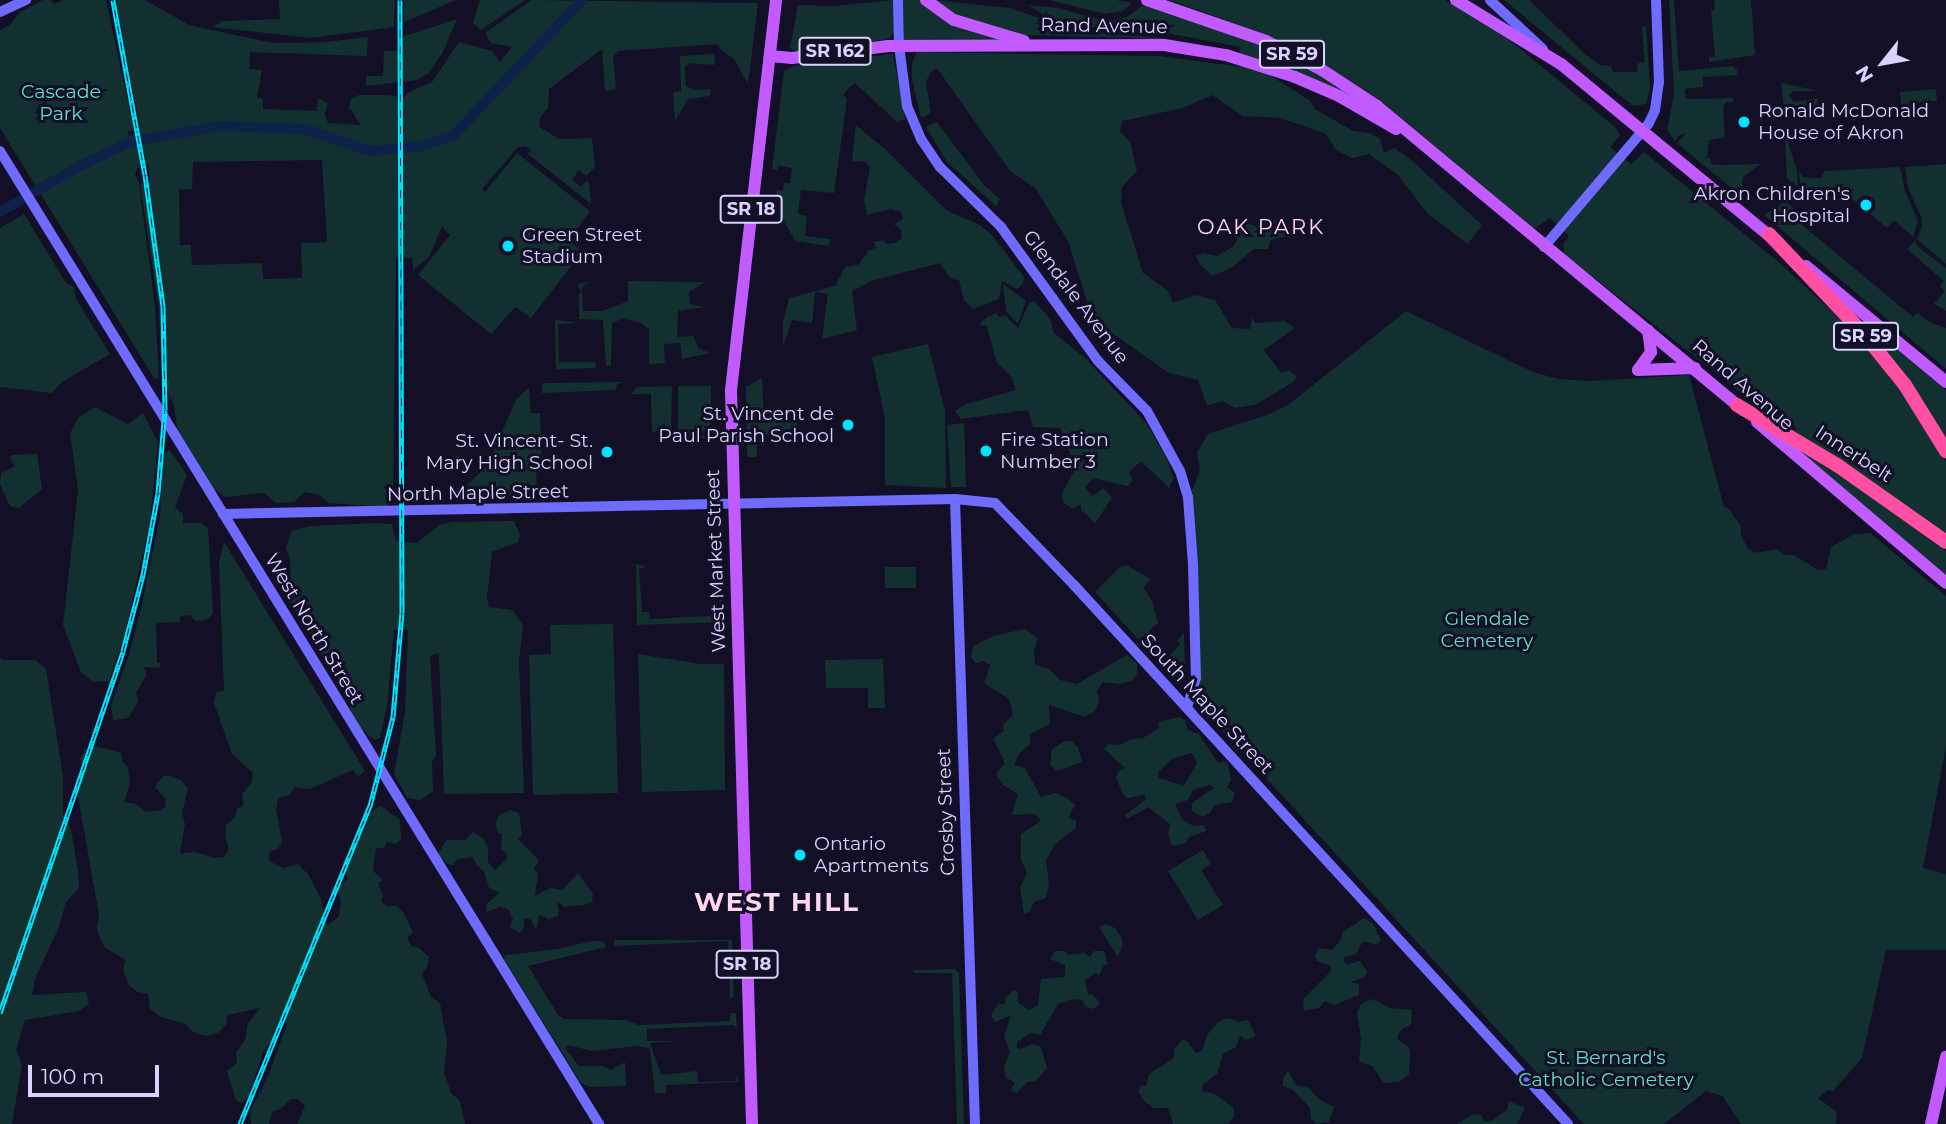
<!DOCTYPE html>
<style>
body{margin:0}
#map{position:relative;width:1946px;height:1124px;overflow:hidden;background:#130f26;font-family:Montserrat,sans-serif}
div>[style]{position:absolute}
.green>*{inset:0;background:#12302f;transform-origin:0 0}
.canal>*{height:10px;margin:-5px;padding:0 5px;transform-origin:5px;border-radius:5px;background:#0c2248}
.secondary>*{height:10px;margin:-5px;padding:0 5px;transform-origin:5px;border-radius:5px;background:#6f6bff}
.primary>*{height:12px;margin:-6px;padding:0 6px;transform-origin:6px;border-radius:6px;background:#c25bff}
.highway>*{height:14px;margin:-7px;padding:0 7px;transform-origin:7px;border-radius:7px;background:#ff4fa3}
.rail>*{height:5px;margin-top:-2.5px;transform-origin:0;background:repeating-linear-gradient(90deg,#130f26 0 8px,#00e5ff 0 16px);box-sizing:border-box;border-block:2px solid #00e5ff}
.dots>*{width:19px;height:19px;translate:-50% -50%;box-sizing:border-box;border:4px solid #130f26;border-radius:50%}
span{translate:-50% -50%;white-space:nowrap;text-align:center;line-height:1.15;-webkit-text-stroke:6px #130f26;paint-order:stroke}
.shield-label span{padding:2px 5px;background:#130f26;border:2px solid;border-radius:5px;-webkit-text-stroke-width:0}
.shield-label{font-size:18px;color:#d9d4ff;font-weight:700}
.street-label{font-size:19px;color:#d9d4ff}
.park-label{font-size:19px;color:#5fe0c0}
.poi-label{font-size:19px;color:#d9d4ff}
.left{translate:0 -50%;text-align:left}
.right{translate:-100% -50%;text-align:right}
.neighbourhood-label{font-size:21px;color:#ffd6f0;letter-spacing:2px}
.district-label{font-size:26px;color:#ffd6f0;font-weight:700;letter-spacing:2px}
.north{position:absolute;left:1848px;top:28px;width:70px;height:70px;-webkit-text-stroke:5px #130f26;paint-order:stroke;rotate:239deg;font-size:19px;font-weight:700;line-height:28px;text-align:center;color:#d9d4ff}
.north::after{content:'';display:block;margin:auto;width:24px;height:32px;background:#d9d4ff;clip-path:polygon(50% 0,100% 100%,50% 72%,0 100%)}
.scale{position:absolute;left:28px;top:1065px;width:131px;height:32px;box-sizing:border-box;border:4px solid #d9d4ff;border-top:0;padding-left:9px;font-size:21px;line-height:24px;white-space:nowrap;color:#d9d4ff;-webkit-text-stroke:5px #130f26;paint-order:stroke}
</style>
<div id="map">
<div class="green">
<i style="clip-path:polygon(evenodd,43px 0,51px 0,54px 4px,63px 0,106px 0,134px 131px,128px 131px,129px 136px,141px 132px,115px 0,145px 0,189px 25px,272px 43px,326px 42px,368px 37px,367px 56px,250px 52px,249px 69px,262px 70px,257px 98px,263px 99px,263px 109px,317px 111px,318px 98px,328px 103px,325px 114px,328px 123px,361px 125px,349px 107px,351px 99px,359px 95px,384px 95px,397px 96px,398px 101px,402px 101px,407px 93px,432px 82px,459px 42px,492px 51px,500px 62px,512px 47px,491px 43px,485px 33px,532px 0,758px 3px,748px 84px,734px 59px,721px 50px,718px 44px,618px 51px,613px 57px,616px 89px,605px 91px,602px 49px,549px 89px,548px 108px,540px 118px,539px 127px,559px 139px,592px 138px,595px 167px,586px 176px,579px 170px,572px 180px,581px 187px,586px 181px,589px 183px,591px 204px,528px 154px,531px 150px,526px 146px,517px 148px,482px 189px,485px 192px,517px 153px,590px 211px,569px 240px,582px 252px,531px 318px,515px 307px,491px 334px,418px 275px,450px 235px,442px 227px,429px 257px,413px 270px,412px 258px,396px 258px,393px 502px,384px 507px,329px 503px,319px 495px,305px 492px,294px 502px,276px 503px,264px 493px,225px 497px,212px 488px,178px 433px,174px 406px,162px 379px,159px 310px,140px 184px,150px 183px,148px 164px,139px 165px,135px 174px,139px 183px,155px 307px,159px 379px,154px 378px,0 128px,0 30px,10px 25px,20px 12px,43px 0,322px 160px,327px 242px,301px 243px,302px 278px,263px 279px,262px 263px,192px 265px,191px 245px,180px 245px,179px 190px,192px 189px,193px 162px,322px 160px)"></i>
<i style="clip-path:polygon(279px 0,395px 0,394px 27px,310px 38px,212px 27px,223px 21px,280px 19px)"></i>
<i style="clip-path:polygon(404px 0,456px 0,404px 22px)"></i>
<i style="clip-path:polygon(480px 0,525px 0,481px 30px,473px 23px)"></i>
<i style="clip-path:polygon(894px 0,895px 30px,889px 39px,796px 52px,790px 48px,798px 5px,834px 6px)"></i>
<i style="clip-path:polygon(903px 0,920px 0,1013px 40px,904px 42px)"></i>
<i style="clip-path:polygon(934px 0,1009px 8px,1082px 32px,1163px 38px,1228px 50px,1142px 38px,1019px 35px,963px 21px)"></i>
<i style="clip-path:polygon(1049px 0,1116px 0,1132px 3px,1123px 11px,1105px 14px)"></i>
<i style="clip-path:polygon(1170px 0,1445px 0,1507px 38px,1616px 128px,1620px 135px,1610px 147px,1631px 164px,1644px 152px,1782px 265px,1834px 313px,1873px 356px,1892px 377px,1946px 461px,1946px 534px,1754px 403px,1564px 254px,1563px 245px,1569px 236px,1550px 218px,1534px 229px,1379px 99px,1304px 53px,1272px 37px)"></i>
<i style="clip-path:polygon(1504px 0,1529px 0,1585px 54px,1600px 65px,1611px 66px,1613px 72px,1637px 72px,1638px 63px,1645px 62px,1642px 27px,1646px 26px,1650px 89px,1646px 104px,1633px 106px)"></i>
<i style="clip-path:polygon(1669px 0,1674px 0,1679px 71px,1733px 66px,1737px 70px,1738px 75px,1703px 77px,1703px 87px,1685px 89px,1686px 99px,1733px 98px,1733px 102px,1726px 102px,1723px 107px,1725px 137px,1709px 140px,1707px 158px,1710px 158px,1711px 164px,1719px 165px,1760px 164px,1743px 177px,1741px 196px,1677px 143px,1687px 133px,1680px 135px,1675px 141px,1667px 130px,1674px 94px)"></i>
<i style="clip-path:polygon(1714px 0,1751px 0,1755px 55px,1709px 62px,1709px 57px,1715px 57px,1711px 10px,1715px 10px)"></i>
<i style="clip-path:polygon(1028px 5px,1058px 8px,1108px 22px,1127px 17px,1142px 6px,1172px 12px,1247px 38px,1308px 68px,1368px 105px,1239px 55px,1240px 47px,1167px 33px,1080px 26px,1044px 15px)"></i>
<i style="clip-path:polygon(457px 19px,443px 52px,429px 73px,417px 80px,366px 86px,366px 76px,383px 76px,384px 51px,399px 51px,399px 38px)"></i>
<i style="clip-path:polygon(917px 52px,1160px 56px,1242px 67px,1268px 74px,1309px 100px,1315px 109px,1353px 131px,1370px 133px,1380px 139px,1384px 153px,1394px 148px,1410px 159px,1482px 225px,1468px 244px,1428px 214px,1398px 175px,1369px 154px,1352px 158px,1336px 150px,1326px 134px,1281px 118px,1243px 116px,1212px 95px,1183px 108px,1122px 121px,1120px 131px,1130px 142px,1137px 171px,1122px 187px,1121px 203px,1143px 273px,1167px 290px,1173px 303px,1195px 295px,1215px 300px,1232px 328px,1250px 329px,1252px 317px,1255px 323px,1285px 321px,1295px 328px,1264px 350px,1281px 373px,1288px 370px,1297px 376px,1293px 382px,1255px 405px,1235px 408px,1222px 401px,1207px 406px,1198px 380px,1169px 373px,1093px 320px,1068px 241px,1035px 188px,1010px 171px,937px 68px,930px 73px,926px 82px,931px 113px,921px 118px,912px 79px,912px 63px)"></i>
<i style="clip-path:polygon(715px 54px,714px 65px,690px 63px,685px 67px,686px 86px,694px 90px,711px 89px,710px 96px,688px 99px,675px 121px,673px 93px,681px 91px,680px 56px)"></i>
<i style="clip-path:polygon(893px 54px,905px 119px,897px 122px,855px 83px,843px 94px,847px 99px,834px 193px,801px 190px,798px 214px,807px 216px,805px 236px,830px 239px,829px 246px,795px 241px,775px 205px,777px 190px,783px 191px,784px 183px,790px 183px,792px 168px,778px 166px,777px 170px,772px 169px,784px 71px,793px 66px)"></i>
<i style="clip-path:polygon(1781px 83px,1819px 91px,1794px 91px,1789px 95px,1794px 102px,1818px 98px,1816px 108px,1784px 109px)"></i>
<i style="left:1936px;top:89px;width:12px;height:36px;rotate:85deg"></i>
<i style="clip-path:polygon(937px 122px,984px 185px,1000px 199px,996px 206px,947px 162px,926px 127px)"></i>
<i style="clip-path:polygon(856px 125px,886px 150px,946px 210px,980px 225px,992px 235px,1024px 277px,1023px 284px,1017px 289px,1002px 281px,999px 299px,973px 309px,964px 300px,959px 280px,949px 277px,940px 263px,871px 281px,852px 291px,857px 330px,822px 339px,828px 294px,815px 292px,812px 323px,792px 320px,783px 346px,783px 322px,789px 298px,835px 286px,845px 267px,858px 265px,869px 250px,876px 248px,874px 242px,883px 240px,887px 244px,895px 243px,902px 238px,901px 230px,894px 224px,903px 219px,901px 212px,891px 209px,867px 215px,864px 200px,870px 167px,866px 162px,852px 161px)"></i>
<i style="clip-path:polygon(1841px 128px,1841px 134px,1785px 137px,1783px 133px)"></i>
<i style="clip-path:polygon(1785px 140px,1788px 141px,1797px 171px,1798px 187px,1787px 178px)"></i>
<i style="clip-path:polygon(1946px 164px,1946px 264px,1917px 239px,1922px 226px,1921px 216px,1908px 188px,1905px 167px)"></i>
<i style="clip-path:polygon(1900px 167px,1905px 191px,1918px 221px,1913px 237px,1894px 220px,1887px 228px,1837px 186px,1831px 192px,1826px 190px,1816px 202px,1800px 189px,1799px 170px,1803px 177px,1810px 178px,1821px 178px,1825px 171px)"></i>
<i style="clip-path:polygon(1785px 201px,1805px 219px,1801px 224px,1913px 317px,1917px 313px,1930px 322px,1946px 328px,1946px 369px,1764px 215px)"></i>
<i style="clip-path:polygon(24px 214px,66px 283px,74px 287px,76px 299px,110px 354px,62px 382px,52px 393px,0 387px,0 228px)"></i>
<i style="clip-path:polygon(1277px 219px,1285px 219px,1292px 230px,1288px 236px,1271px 240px,1268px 249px,1254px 249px,1231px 268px,1212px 276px,1199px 263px,1196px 256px,1203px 253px,1217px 256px,1234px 246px,1244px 223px,1264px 228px)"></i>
<i style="clip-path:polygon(1914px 241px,1918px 247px,1946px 268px,1946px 311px,1934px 304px,1945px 291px,1940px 286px,1944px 281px,1907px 249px)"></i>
<i style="clip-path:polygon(628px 281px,705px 282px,689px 292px,690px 304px,705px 307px,678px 311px,677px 337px,693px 336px,699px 349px,711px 353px,682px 359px,680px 343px,664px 344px,665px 363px,649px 364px,649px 329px,640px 323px,624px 318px,612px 323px,611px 366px,606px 366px,603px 320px,579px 319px,579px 293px,581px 293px,578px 284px,589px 282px,582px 287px,583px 311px,603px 311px,628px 301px)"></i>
<i style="clip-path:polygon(1003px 284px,1026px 301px,1018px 324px,1006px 311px)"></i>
<i style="clip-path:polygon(1034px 301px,1050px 319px,1054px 333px,1085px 358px,1146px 423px,1167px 459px,1174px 480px,1170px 484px,1170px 489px,1141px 461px,1129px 472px,1133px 480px,1127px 486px,1093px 478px,1085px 487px,1092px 496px,1104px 488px,1112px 498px,1095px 523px,1081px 510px,1081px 504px,1073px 509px,1063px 502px,1062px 493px,1076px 468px,1060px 428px,1033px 427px,1028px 410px,961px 419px,955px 411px,966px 404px,1016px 390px,1012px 378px,996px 361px,987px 326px,979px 325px,987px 317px,996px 313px,999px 317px,1006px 316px,1018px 328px,1029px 303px)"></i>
<i style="clip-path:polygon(1406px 311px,1533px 372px,1559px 379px,1591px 381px,1689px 375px,1724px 507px,1728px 508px,1741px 526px,1741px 535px,1748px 549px,1756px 553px,1776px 549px,1785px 555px,1794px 555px,1818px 570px,1826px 569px,1831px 547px,1854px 534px,1870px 533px,1946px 596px,1946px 746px,1923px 868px,1946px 874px,1946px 950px,1886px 950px,1862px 1058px,1833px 1091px,1827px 1090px,1818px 1098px,1837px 1112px,1836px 1124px,1741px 1124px,1722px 1096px,1706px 1091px,1664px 1124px,1584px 1124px,1210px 717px,1206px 702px,1201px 702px,1192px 490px,1200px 470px,1197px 452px,1208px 434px,1267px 415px,1288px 405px)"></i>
<i style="clip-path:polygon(1854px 311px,1946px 390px,1946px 440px,1905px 375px,1852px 314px)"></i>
<i style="clip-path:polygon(555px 320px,578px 323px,558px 324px,559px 362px,595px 362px,596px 368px,556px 369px)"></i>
<i style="clip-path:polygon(928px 344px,945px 411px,946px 488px,885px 485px,885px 418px,872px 357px)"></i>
<i style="clip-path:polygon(762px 378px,764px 420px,797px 421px,798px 434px,791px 438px,790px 434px,757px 435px,757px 457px,747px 457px,746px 387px)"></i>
<i style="clip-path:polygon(624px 382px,617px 384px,616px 390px,542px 393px,542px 385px,546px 383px)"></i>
<i style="clip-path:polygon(672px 386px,671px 434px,652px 432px,651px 394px,631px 394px,637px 387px)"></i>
<i style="left:678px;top:386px;width:33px;height:53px"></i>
<i style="clip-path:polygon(529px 388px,531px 413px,540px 413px,542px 470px,536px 470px,537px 490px,556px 490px,556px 494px,453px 498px,452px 490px,468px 484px,488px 465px,516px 399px)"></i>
<i style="clip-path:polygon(95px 407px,128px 424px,143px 413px,158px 443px,150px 522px,124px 637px,109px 681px,93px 682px,81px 672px,63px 625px,78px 490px,70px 433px,79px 417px)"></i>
<i style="clip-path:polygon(964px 423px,966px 487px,951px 487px,947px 425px)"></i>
<i style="clip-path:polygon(1795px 443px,1932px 537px,1946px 551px,1946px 576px,1793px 446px)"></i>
<i style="clip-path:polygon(169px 449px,187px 475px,175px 507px,183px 514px,183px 523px,201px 523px,208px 528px,213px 614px,206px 620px,196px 621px,190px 615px,180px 616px,180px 622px,156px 623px,157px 663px,161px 663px,160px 668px,144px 667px,146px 676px,136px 693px,138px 701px,134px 709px,128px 718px,113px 720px,111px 706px,130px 651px,142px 604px,160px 516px,163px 455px)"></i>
<i style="clip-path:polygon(37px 454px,42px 489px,19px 508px,10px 506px,0 484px,1px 473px,15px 466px,10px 458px,12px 455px)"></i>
<i style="clip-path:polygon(514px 521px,520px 535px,518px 542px,492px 552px,487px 598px,489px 607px,512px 610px,523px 625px,519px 660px,524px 793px,444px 794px,439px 653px,430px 656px,436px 756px,432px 762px,433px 791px,420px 800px,407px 798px,394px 774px,405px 712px,408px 630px,394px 630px,387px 706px,380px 738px,375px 740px,369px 736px,354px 719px,345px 693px,277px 580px,286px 591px,291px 592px,290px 559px,286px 549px,290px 534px,293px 530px,311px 526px,375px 523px,392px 524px,396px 541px,417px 543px,439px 525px,452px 522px)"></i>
<i style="clip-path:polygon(224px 542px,365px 771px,358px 776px,353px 770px,310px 789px,294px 787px,291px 794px,278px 799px,276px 810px,282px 841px,278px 849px,269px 852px,269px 861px,283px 868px,298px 864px,308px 874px,321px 899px,324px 914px,322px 922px,328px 925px,339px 916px,341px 902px,337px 888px,348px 879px,343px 863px,372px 811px,381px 806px,400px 820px,401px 840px,396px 844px,387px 842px,384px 848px,376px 848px,373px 871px,383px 880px,378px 883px,383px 895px,381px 902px,387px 906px,398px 906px,403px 912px,413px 932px,407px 938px,411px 946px,419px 948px,429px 957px,427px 968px,422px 974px,431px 997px,440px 1003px,447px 1042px,444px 1072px,451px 1093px,460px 1101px,465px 1124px,297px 1124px,305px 1106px,298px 1099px,290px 1099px,282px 1108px,272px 1112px,269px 1124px,251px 1124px,250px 1112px,269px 1074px,287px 1024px,283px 1015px,275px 1036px,263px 1052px,249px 1096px,241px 1103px,236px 1100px,227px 1071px,237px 1063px,236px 1052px,245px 1040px,248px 1023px,260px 1008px,227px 1015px,226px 1025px,218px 1033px,206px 1036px,193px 1032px,185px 1024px,161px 1017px,150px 1009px,148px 994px,137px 992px,129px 985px,123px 969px,126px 960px,105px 948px,99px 936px,97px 927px,99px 915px,75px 780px,84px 773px,80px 759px,85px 750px,96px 746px,121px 753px,122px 761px,128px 768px,130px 783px,124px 802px,136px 804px,146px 812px,161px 810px,166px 806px,165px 798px,155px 787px,162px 777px,168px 775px,182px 781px,188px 789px,182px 813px,185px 824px,180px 853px,196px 852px,214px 858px,224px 857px,229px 849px,225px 837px,226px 825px,235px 817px,237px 809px,243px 806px,242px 794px,252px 782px,253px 773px,232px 754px,214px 703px,216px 693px,224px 690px,219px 563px)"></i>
<i style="clip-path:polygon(636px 564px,647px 567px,639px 569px,642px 612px,649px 612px,650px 619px,711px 616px,712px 610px,719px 609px,721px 586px,723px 622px,637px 625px)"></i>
<i style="clip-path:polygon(1126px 565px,1151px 579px,1143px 587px,1152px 601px,1158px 623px,1139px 640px,1095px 592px,1120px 567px)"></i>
<i style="left:916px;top:567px;width:21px;height:31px;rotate:90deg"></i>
<i style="clip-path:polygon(613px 624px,618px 793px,533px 795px,529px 655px,551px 654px,550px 625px)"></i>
<i style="clip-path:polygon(1025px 629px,1038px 639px,1034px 649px,1035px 664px,1049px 669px,1060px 680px,1077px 684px,1127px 655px,1137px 664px,1137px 674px,1131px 681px,1120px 684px,1103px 682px,1097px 691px,1099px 701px,1095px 711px,1084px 717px,1049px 705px,1050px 724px,1030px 734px,1030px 744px,1019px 754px,1014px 765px,1025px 768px,1041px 797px,1056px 793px,1067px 798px,1075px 805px,1068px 818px,1076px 821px,1076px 828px,1054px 845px,1046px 861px,1049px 884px,1046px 898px,1034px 902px,1030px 911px,1024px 914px,1020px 887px,1027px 873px,1021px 860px,1021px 834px,1041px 821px,1035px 814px,1012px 815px,1018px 794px,1003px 785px,996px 774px,1005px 763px,993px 738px,1004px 731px,1003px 725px,1013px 715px,1009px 699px,984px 683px,990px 665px,983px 661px,976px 663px,971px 657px,973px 646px,993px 636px)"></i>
<i style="clip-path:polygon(1184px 633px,1185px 678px,1181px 683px,1162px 664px,1180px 644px,1177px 641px)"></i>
<i style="clip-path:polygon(638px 654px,701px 664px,724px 664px,725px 790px,642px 792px)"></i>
<i style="clip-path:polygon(0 658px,4px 660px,35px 660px,46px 669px,63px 776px,63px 815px,71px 829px,78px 871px,79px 888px,66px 902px,58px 929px,35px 979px,32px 995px,86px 992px,89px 1003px,80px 1011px,25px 1020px,16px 1050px,22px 1064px,12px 1124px,0 1124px)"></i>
<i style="clip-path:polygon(883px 659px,885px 708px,868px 708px,868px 688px,826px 688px,825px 660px)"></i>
<i style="clip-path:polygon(evenodd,1179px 717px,1185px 720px,1188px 730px,1199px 734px,1218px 763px,1227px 761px,1231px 780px,1227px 787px,1235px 793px,1232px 802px,1214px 805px,1211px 812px,1203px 817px,1192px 811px,1192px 803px,1214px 788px,1210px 785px,1193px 790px,1188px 800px,1175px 804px,1182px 819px,1193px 826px,1204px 825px,1206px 831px,1189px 837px,1186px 843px,1176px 846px,1171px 844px,1168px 834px,1170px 824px,1148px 807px,1127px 819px,1125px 815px,1146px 799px,1144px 795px,1127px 798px,1123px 794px,1116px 778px,1119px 771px,1125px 768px,1104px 749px,1108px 744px,1120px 745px,1132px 739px,1143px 738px,1159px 728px,1158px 722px,1179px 717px,1192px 753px,1197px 763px,1184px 786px,1159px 778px,1158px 772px,1172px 759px,1192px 753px)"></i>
<i style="clip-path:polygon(1065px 741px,1071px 741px,1078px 747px,1082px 762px,1057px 771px,1050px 765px,1052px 749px)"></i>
<i style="clip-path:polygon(510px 810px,519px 813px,522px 835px,518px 839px,539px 860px,534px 869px,538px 874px,535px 896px,551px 888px,562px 890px,578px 873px,593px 894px,592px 902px,584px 905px,565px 907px,557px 902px,559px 915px,549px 919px,539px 915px,536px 930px,530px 919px,524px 918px,524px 928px,520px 933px,510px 927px,513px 919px,508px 909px,500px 907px,486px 912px,487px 904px,499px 893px,489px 888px,484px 871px,476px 865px,473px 857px,458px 859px,451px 866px,437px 855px,447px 840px,465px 840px,473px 832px,484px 839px,488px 848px,488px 862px,495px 870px,507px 859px,507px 854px,501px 849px,502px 834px,498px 833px,495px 824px,499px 815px)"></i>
<i style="clip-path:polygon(1203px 850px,1211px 864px,1201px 870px,1223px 905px,1198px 920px,1168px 871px)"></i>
<i style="clip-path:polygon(1364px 918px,1373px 924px,1381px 940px,1376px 945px,1363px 941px,1356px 954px,1345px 957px,1343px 961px,1348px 964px,1360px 961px,1367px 972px,1365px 977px,1350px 982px,1359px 984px,1359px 995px,1334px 1005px,1325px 1001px,1319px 1008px,1304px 1011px,1303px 999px,1331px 971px,1331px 966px,1317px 961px,1315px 957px,1318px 948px,1332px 950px,1340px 941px,1343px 932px)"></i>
<i style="clip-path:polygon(1105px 924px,1115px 928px,1122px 938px,1123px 945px,1118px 957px,1099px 927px)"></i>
<i style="clip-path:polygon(614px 940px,732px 940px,734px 996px,730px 999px,728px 941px,614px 946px)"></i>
<i style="clip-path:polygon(592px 941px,603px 941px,606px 947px,528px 966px,558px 1015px,564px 1019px,625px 1020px,639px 1025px,730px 1021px,730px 1013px,736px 1013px,737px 1031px,734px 1025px,647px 1029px,647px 1041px,679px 1041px,650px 1043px,661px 1075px,697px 1071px,698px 1082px,736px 1081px,738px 1074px,738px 1082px,666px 1085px,666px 1093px,655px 1093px,650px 1049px,637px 1046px,591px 1051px,569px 1045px,565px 1048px,579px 1066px,603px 1066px,611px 1070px,625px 1062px,626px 1086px,590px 1087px,581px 1083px,504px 959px,505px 955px,558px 949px)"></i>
<i style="clip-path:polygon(1055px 951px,1064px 951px,1069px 955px,1085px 953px,1090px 957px,1094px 951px,1104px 951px,1108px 964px,1104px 965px,1099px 975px,1096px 973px,1085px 980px,1088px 994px,1093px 995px,1099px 1001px,1098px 1006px,1092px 1009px,1086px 1007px,1082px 1000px,1075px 999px,1058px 1004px,1040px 1035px,1030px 1033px,1017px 1042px,1017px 1048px,1021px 1049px,1032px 1044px,1041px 1047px,1047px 1068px,1036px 1081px,1027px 1082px,1017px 1093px,1011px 1091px,1015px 1082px,1006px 1078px,1004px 1066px,1010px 1052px,1004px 1037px,1011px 1015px,995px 1022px,991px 1015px,998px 1004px,1005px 1004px,1005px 998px,1014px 990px,1019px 993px,1017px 1002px,1029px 1010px,1038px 1005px,1041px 979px,1065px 977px,1065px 965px,1050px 959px)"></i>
<i style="clip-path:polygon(955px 969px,959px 973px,964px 1124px,957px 1124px,952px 973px,914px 973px,913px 970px)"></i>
<i style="clip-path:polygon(1373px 999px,1390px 1008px,1412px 1010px,1411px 1025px,1402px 1029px,1398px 1035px,1397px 1039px,1409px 1047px,1410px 1054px,1409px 1074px,1399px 1082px,1384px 1083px,1372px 1066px,1359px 1061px,1361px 1039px,1357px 1012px,1361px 1004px)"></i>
<i style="clip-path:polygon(1228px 1018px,1239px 1022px,1248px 1020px,1256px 1036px,1246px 1040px,1240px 1036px,1236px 1047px,1223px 1054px,1217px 1074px,1203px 1084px,1202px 1091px,1215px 1094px,1234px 1108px,1234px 1116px,1228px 1124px,1173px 1124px,1168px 1108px,1154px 1108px,1145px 1102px,1138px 1091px,1141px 1085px,1146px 1086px,1149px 1074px,1174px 1058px,1174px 1049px,1182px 1040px,1187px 1041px,1196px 1053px,1202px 1051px,1207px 1035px,1218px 1022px)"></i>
<i style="clip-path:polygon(1288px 1071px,1296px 1085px,1309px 1088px,1319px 1099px,1334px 1107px,1329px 1122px,1317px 1124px,1311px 1119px,1310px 1108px,1293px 1090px,1283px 1086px,1283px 1078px)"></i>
<i style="clip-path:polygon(1509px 1101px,1525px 1108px,1517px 1124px,1457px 1124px,1473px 1114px,1481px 1115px,1485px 1122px,1493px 1120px,1507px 1110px)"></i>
</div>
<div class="canal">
<i style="left:0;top:212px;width:90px;rotate:-30deg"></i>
<i style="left:78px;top:167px;width:58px;rotate:-25.7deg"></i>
<i style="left:130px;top:142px;width:90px;rotate:-10.2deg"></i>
<i style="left:219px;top:126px;width:86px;rotate:2deg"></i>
<i style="left:305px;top:129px;width:69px;rotate:18.7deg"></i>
<i style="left:370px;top:151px;width:52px;rotate:-5.5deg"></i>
<i style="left:422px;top:146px;width:34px;rotate:-19deg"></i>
<i style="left:454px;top:135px;width:186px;rotate:-46.5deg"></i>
</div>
<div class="secondary">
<i style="left:898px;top:0;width:46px;rotate:88.8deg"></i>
<i style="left:899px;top:46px;width:61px;rotate:82.4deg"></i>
<i style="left:907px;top:106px;width:36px;rotate:67deg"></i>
<i style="left:921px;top:139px;width:34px;rotate:56deg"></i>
<i style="left:940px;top:167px;width:86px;rotate:44.5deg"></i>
<i style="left:1001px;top:227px;width:165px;rotate:54.1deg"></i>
<i style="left:1098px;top:361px;width:70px;rotate:45.6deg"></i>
<i style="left:1147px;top:411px;width:68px;rotate:61.2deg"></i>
<i style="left:1180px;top:471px;width:28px;rotate:73deg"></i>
<i style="left:1188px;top:498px;width:67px;rotate:85.7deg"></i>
<i style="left:1193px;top:565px;width:113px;rotate:88.5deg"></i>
<i style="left:1196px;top:678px;width:31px;rotate:107deg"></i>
<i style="left:1490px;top:0;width:72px;rotate:42.8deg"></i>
<i style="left:0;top:12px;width:29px;rotate:-25deg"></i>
<i style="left:0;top:151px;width:1143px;rotate:58.38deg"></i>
<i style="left:1544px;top:247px;width:162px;rotate:-49.7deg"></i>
<i style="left:1649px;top:123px;width:14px;rotate:-65deg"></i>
<i style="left:1655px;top:110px;width:28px;rotate:-82deg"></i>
<i style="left:1659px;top:82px;width:82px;rotate:-92.1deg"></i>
<i style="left:955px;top:499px;width:625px;rotate:88.17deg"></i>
<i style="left:223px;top:514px;width:732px;rotate:-1.17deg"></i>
<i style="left:955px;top:499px;width:40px;rotate:5.7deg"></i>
<i style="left:995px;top:503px;width:114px;rotate:46.1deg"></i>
<i style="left:1074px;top:585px;width:731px;rotate:47.49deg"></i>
</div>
<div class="primary">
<i style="left:926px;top:0;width:34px;rotate:36deg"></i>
<i style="left:954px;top:20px;width:73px;rotate:16.7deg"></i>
<i style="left:1147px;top:0;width:126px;rotate:19deg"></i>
<i style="left:1266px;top:41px;width:63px;rotate:27.4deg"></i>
<i style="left:1322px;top:70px;width:66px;rotate:33.2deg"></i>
<i style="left:1377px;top:106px;width:476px;rotate:39.7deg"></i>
<i style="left:1456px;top:0;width:123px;rotate:31.4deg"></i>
<i style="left:1561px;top:64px;width:278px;rotate:39.5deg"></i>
<i style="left:770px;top:56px;width:22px;rotate:5deg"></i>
<i style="left:792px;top:58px;width:97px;rotate:-7.1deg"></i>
<i style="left:888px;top:46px;width:276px;rotate:-0.2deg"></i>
<i style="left:1164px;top:45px;width:63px;rotate:9.2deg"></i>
<i style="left:1226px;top:55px;width:72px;rotate:17.7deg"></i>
<i style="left:1295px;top:77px;width:48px;rotate:23.4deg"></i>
<i style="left:1339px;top:96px;width:66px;rotate:30.1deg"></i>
<i style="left:1806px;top:266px;width:182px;rotate:39.6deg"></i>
<i style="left:1638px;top:370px;width:57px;rotate:-2deg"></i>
<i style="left:1638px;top:370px;width:22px;rotate:-54deg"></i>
<i style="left:1651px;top:352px;width:22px;rotate:-98deg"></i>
<i style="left:1757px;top:422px;width:248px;rotate:40.4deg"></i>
<i style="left:752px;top:1124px;width:734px;rotate:-91.64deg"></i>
<i style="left:731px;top:390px;width:393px;rotate:-83.4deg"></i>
<i style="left:1931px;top:1124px;width:69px;rotate:-77.4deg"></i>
</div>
<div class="highway">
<i style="left:1769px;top:234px;width:137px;rotate:46.5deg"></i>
<i style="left:1863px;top:333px;width:67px;rotate:51.1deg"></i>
<i style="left:1905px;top:385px;width:78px;rotate:58.2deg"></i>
<i style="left:1737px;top:405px;width:117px;rotate:31deg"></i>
<i style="left:1837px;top:465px;width:133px;rotate:35.2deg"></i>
</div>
<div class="rail">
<i style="left:0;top:1013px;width:382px;rotate:-71.2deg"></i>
<i style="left:123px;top:651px;width:79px;rotate:-75.3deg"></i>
<i style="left:143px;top:575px;width:83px;rotate:-79.6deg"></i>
<i style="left:158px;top:493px;width:83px;rotate:-85.2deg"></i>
<i style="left:165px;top:410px;width:104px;rotate:-91.1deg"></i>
<i style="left:163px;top:306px;width:132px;rotate:-97.8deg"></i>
<i style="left:145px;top:175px;width:178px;rotate:-100.4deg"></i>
<i style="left:240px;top:1124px;width:344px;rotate:-67.8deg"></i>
<i style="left:370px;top:806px;width:92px;rotate:-75.5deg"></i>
<i style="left:393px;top:717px;width:104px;rotate:-85.1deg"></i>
<i style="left:402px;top:613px;width:613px;rotate:-90.19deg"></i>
</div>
<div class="dots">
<i style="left:1744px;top:122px;background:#00e5ff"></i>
<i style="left:1866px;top:205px;background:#00e5ff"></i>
<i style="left:508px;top:246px;background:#00e5ff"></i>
<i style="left:848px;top:425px;background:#00e5ff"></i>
<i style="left:986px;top:451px;background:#00e5ff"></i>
<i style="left:607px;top:452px;background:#00e5ff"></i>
<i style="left:800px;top:855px;background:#00e5ff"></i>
</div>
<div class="shield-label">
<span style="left:835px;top:51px">SR 162</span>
<span style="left:1292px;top:54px">SR 59</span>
<span style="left:751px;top:209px">SR 18</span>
<span style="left:1866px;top:336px">SR 59</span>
<span style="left:747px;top:964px">SR 18</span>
</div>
<div class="street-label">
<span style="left:1104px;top:26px;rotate:1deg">Rand Avenue</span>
<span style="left:1076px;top:297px;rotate:53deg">Glendale Avenue</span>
<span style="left:1743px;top:385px;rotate:41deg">Rand Avenue</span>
<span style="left:1854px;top:454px;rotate:33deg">Innerbelt</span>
<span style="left:478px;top:493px;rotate:-1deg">North Maple Street</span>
<span style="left:716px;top:561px;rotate:-92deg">West Market Street</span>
<span style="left:314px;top:629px;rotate:59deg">West North Street</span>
<span style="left:1207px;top:704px;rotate:47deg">South Maple Street</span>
<span style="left:946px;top:812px;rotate:-92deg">Crosby Street</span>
</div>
<div class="park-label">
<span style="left:61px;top:103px">Cascade<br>Park</span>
<span style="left:1487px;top:630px">Glendale<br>Cemetery</span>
<span style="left:1606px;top:1069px">St. Bernard's<br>Catholic Cemetery</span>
</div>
<div class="poi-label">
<span class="left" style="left:1758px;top:122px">Ronald McDonald<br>House of Akron</span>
<span class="right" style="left:1850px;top:205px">Akron Children's<br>Hospital</span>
<span class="left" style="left:522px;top:246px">Green Street<br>Stadium</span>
<span class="right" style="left:834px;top:425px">St. Vincent de<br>Paul Parish School</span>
<span class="left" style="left:1000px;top:451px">Fire Station<br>Number 3</span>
<span class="right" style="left:593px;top:452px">St. Vincent- St.<br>Mary High School</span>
<span class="left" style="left:814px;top:855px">Ontario<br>Apartments</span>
</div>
<div class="neighbourhood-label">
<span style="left:1261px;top:227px">OAK PARK</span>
</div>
<div class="district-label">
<span style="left:777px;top:903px">WEST HILL</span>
</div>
<div class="north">N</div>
<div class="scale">100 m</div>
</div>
